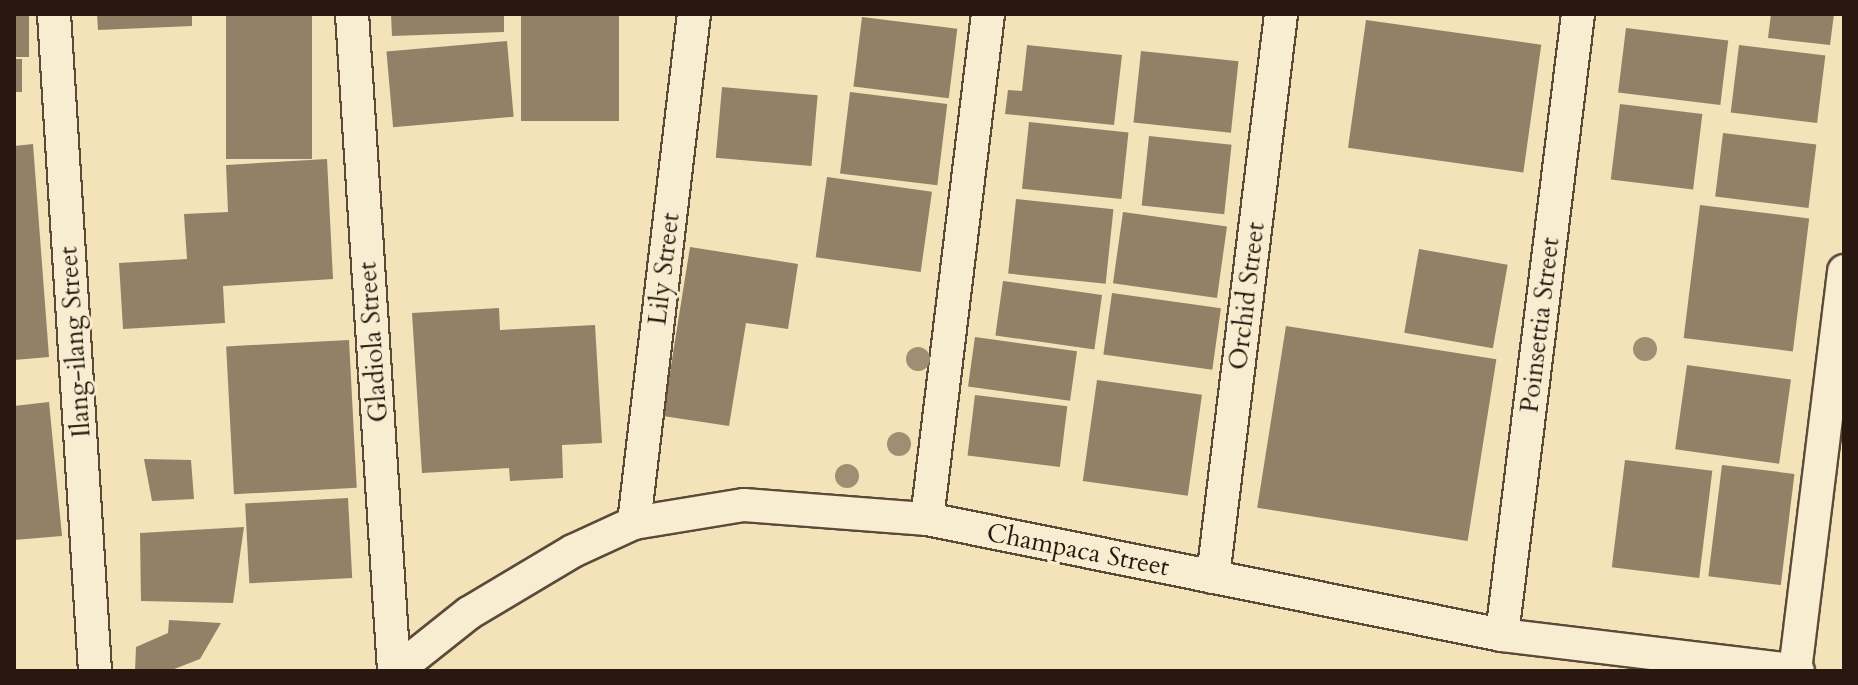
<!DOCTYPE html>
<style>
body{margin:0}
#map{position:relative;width:1858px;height:685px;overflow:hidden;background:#f4e2b8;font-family:Cardo,serif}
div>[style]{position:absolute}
.building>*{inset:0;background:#928167;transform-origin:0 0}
.roads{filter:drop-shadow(2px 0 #5b4a3a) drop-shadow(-2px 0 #5b4a3a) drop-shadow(0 2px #5b4a3a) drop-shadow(0 -2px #5b4a3a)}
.minor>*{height:32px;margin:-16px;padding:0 16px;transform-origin:16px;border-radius:16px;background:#f8ecd1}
.trees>*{width:24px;height:24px;margin:-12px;border-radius:50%;background:#a08e73}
span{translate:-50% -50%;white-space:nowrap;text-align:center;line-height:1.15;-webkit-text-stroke:6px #f8ecd1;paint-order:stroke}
.street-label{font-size:26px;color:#281810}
.frame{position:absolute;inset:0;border:16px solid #281810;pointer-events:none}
</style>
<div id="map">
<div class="building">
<i style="left:14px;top:14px;width:15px;height:43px"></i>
<i style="clip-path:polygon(97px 14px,192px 14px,192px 26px,98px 30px)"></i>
<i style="left:226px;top:14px;width:86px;height:145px"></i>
<i style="clip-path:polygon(391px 14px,504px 14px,504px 32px,392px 36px)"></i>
<i style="left:521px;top:14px;width:98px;height:107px"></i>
<i style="clip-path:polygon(1771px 14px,1834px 14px,1830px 45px,1768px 38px)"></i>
<i style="left:862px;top:17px;width:96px;height:70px;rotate:7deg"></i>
<i style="left:1366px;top:20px;width:177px;height:129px;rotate:8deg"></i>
<i style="left:1626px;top:28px;width:103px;height:65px;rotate:7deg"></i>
<i style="left:507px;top:41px;width:76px;height:121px;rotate:85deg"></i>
<i style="clip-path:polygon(1027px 45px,1122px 55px,1114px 125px,1005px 114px,1008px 90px,1022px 91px)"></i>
<i style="left:1739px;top:45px;width:87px;height:68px;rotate:7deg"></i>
<i style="left:1141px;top:51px;width:98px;height:72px;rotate:6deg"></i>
<i style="left:14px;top:59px;width:8px;height:33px"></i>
<i style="left:722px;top:87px;width:96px;height:71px;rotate:5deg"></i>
<i style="left:850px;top:92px;width:98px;height:82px;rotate:7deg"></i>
<i style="left:1620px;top:104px;width:83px;height:76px;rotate:7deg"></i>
<i style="left:1029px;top:122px;width:100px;height:67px;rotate:6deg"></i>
<i style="left:1723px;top:133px;width:94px;height:64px;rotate:7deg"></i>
<i style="left:1149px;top:136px;width:83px;height:70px;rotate:6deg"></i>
<i style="clip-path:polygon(33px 144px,49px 357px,14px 360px,14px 146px)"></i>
<i style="clip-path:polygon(327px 159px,333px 279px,223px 286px,225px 323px,123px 329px,119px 263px,187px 259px,184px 214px,228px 212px,226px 165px)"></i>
<i style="left:827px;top:177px;width:106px;height:81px;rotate:8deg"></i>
<i style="left:1016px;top:199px;width:98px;height:75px;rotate:6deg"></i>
<i style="left:1700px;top:205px;width:110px;height:134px;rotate:7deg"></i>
<i style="left:1123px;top:212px;width:105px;height:72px;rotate:8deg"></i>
<i style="clip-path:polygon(690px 247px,798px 264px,788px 329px,746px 323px,729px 426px,663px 416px)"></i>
<i style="left:1419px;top:249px;width:90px;height:85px;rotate:10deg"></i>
<i style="left:1003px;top:281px;width:100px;height:55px;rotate:8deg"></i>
<i style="left:1112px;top:293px;width:110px;height:62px;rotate:8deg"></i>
<i style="clip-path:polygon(499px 308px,500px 330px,595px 325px,602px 443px,562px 445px,563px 478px,510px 481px,509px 468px,422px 473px,412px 313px)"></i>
<i style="left:1286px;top:326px;width:213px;height:184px;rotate:9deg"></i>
<i style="left:975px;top:337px;width:103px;height:50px;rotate:8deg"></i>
<i style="left:349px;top:340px;width:148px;height:123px;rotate:87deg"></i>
<i style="left:1687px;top:365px;width:105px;height:85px;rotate:8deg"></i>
<i style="left:1097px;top:380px;width:106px;height:102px;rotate:8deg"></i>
<i style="left:975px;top:395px;width:93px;height:61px;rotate:7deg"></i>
<i style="clip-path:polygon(49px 402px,62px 536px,14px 540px,14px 406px)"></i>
<i style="clip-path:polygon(144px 459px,191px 460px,194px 499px,152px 501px)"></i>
<i style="left:1625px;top:460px;width:88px;height:108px;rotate:7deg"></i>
<i style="left:1722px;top:465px;width:73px;height:112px;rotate:7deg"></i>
<i style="left:348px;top:498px;width:80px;height:103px;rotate:87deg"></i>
<i style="clip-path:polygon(244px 527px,233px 603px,141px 601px,140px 533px)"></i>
<i style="clip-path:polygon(169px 620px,221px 623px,200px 659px,169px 671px,135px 671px,136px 647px,168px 633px)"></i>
</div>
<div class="roads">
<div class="minor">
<i style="left:54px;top:14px;width:658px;rotate:86.43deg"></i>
<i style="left:352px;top:14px;width:658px;rotate:86.34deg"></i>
<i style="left:927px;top:519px;width:509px;rotate:-83.11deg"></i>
<i style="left:634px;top:523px;width:513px;rotate:-83.28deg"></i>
<i style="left:1213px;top:577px;width:567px;rotate:-83.11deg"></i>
<i style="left:1502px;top:635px;width:626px;rotate:-83.02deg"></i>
<i style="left:396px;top:671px;width:93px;rotate:-38.5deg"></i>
<i style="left:469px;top:613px;width:121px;rotate:-30.8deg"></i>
<i style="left:573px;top:551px;width:67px;rotate:-24.7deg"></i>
<i style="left:634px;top:523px;width:111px;rotate:-9.3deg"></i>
<i style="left:744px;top:505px;width:184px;rotate:4.4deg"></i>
<i style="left:927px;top:519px;width:587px;rotate:11.41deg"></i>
<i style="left:1502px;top:635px;width:298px;rotate:6.9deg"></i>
<i style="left:1795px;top:671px;width:403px;rotate:-83deg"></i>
</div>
</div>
<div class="trees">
<i style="left:1645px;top:349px"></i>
<i style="left:918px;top:359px"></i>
<i style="left:899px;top:444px"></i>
<i style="left:847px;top:476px"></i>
</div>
<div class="street-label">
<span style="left:664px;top:269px;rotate:-83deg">Lily Street</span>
<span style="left:1247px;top:296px;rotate:-83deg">Orchid Street</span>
<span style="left:1540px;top:325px;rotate:-83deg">Poinsettia Street</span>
<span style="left:75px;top:342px;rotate:-94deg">Ilang-ilang Street</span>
<span style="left:373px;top:342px;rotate:-94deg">Gladiola Street</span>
<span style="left:1078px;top:550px;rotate:11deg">Champaca Street</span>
</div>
<div class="frame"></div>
</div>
